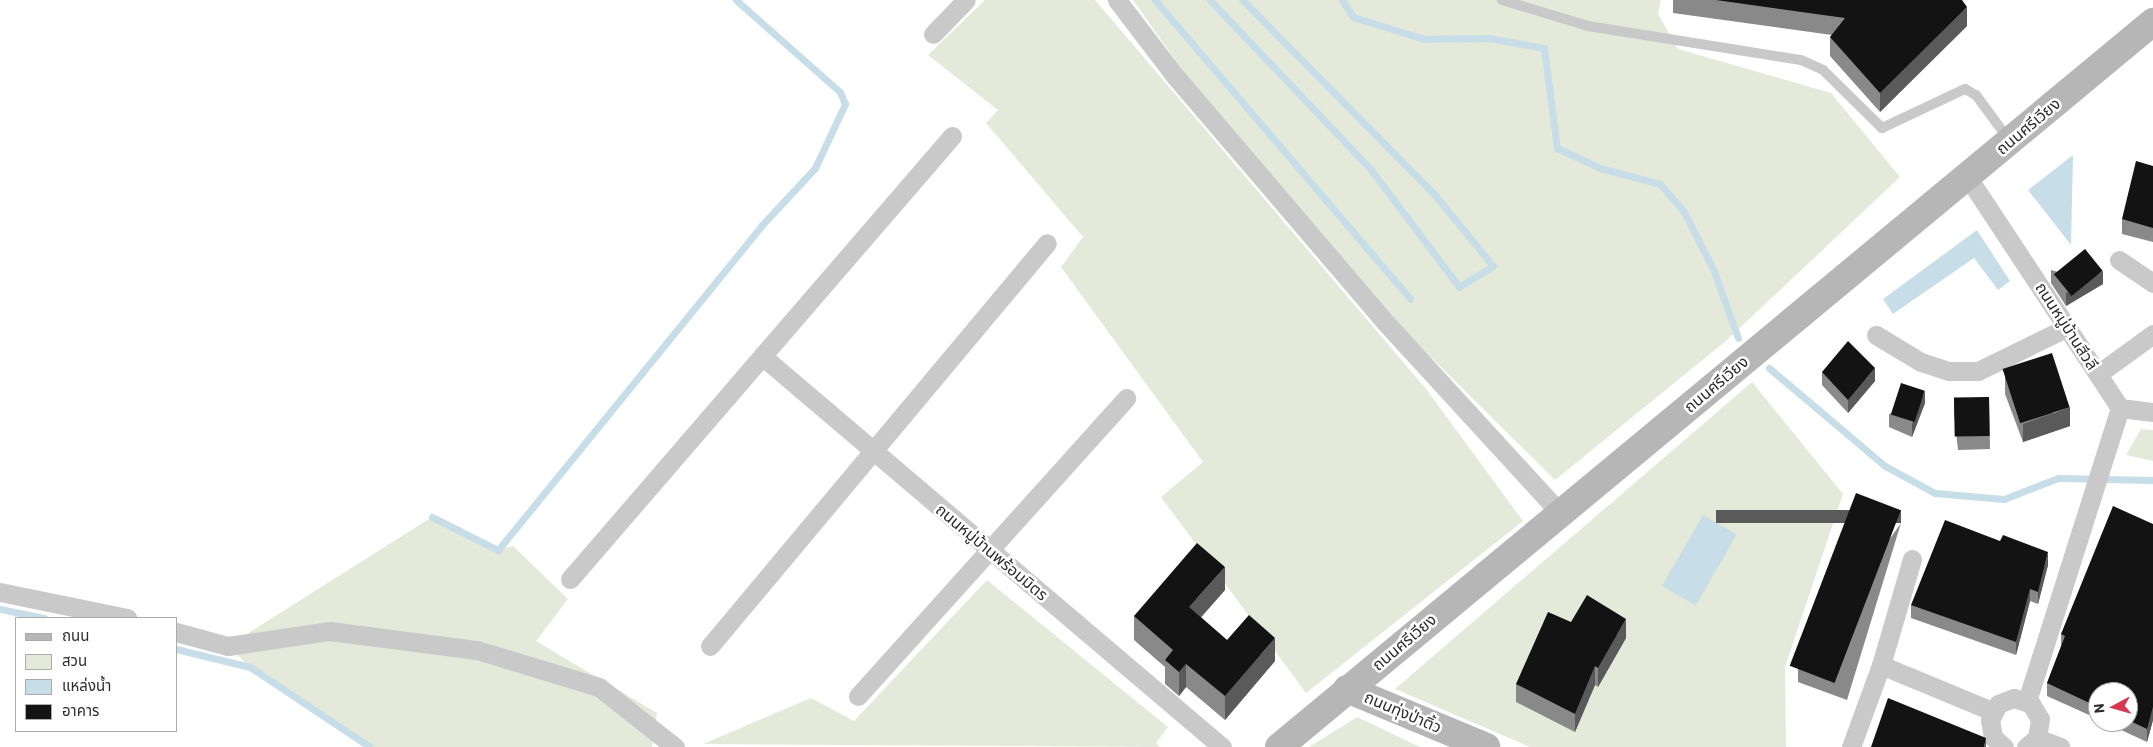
<!DOCTYPE html>
<meta charset="utf-8">
<style>
body{margin:0}
#map{position:relative;width:2153px;height:747px;overflow:hidden;background:#fff;font-family:Barlow,"Noto Sans Thai",sans-serif}
div>[style]{position:absolute}
.green>*{inset:0;background:#e4e9da}
.water>*{inset:0;background:#c7dee8;transform-origin:0 0}
.stream>*{height:7px;margin:-3.5px;padding:0 3.5px;transform-origin:3.5px;border-radius:3.5px;background:#c7dee8}
.lane>*{height:10px;margin:-5px;padding:0 5px;transform-origin:5px;border-radius:5px;background:#c9c9c9}
.street>*{height:19px;margin:-9.5px;padding:0 9.5px;transform-origin:9.5px;border-radius:9.5px;background:#c9c9c9}
.secondary>*{height:28px;margin:-14px;padding:0 14px;transform-origin:14px;border-radius:14px;background:#b6b6b6}
.wall>*{inset:0;background:#898989}
.shaded-wall>*{inset:0;background:#5a5a5a;transform-origin:0 0}
.building>*{inset:0;background:#131313;transform-origin:0 0}
span{translate:-50% -50%;white-space:nowrap;text-align:center;line-height:1.15;-webkit-text-stroke:5px #fff;paint-order:stroke}
.street-label{font-size:16px;color:#2c2c2c}
.legend{position:absolute;left:15px;top:617px;width:162px;height:115px;box-sizing:border-box;background:#fff;border:1px solid #ababab;margin:0;padding:6px 9px;list-style:none;font-size:15px;color:#2c2c2c}
.legend li{display:flex;align-items:center;gap:10px;height:25px}
.legend b{width:25px;border:1px solid #ababab}
.north{position:absolute;left:2088px;top:682px;width:50px;height:50px;box-sizing:border-box;background:#fff;border:1px solid #ababab;border-radius:50%;rotate:264deg;font-size:14px;font-weight:700;line-height:20px;text-align:center;color:#2c2c2c}
.north::after{content:'';display:block;margin:auto;width:18px;height:22px;background:#da3752;clip-path:polygon(50% 0,100% 100%,50% 72%,0 100%)}
</style>
<div id="map">
<div class="green">
<i style="clip-path:polygon(985px 0,1095px 0,1426px 389px,1523px 521px,1306px 693px,1161px 497px,1203px 462px,1061px 267px,1083px 237px,986px 123px,998px 110px,928px 55px)"></i>
<i style="clip-path:polygon(1133px 0,1661px 0,1658px 14px,1678px 49px,1831px 93px,1900px 177px,1727px 340px,1555px 480px,1365px 292px,1221px 125px)"></i>
<i style="clip-path:polygon(1752px 382px,1843px 494px,1785px 667px,1786px 747px,1530px 747px,1395px 689px)"></i>
<i style="clip-path:polygon(2141px 429px,2153px 430px,2153px 461px,2126px 455px)"></i>
<i style="clip-path:polygon(432px 517px,498px 550px,513px 546px,568px 599px,536px 641px,657px 713px,652px 747px,374px 747px,250px 667px,228px 646px)"></i>
<i style="clip-path:polygon(987px 580px,1168px 727px,1156px 743px,1160px 747px,703px 744px,811px 698px,854px 721px)"></i>
<i style="clip-path:polygon(1357px 717px,1420px 747px,1309px 747px)"></i>
</div>
<div class="water">
<i style="clip-path:polygon(2073px 155px,2071px 245px,2028px 190px)"></i>
<i style="clip-path:polygon(1977px 230px,2010px 281px,1998px 290px,1974px 258px,1893px 314px,1883px 299px)"></i>
<i style="left:1703px;top:515px;width:39px;height:82px;rotate:30deg"></i>
</div>
<div class="stream">
<i style="left:1155px;top:0;width:393px;rotate:49.5deg"></i>
<i style="left:1210px;top:0;width:236px;rotate:46.5deg"></i>
<i style="left:1372px;top:171px;width:145px;rotate:53.1deg"></i>
<i style="left:1459px;top:287px;width:40px;rotate:-32deg"></i>
<i style="left:1493px;top:266px;width:92px;rotate:-129.2deg"></i>
<i style="left:1435px;top:195px;width:274px;rotate:-134.6deg"></i>
<i style="left:1342px;top:0;width:20px;rotate:57deg"></i>
<i style="left:1353px;top:17px;width:74px;rotate:17.2deg"></i>
<i style="left:1424px;top:39px;width:64px;rotate:-0.9deg"></i>
<i style="left:1488px;top:38px;width:57px;rotate:10.1deg"></i>
<i style="left:1544px;top:48px;width:101px;rotate:82.6deg"></i>
<i style="left:1557px;top:148px;width:47px;rotate:24.9deg"></i>
<i style="left:1600px;top:168px;width:62px;rotate:14.9deg"></i>
<i style="left:1660px;top:184px;width:37px;rotate:49deg"></i>
<i style="left:1684px;top:212px;width:66px;rotate:63deg"></i>
<i style="left:1714px;top:271px;width:71px;rotate:70.3deg"></i>
<i style="left:1769px;top:368px;width:152px;rotate:40.2deg"></i>
<i style="left:1885px;top:466px;width:57px;rotate:28.4deg"></i>
<i style="left:1935px;top:493px;width:69px;rotate:5deg"></i>
<i style="left:2004px;top:499px;width:58px;rotate:-21.3deg"></i>
<i style="left:2058px;top:478px;width:95px;rotate:1.2deg"></i>
<i style="left:432px;top:517px;width:74px;rotate:26.6deg"></i>
<i style="left:498px;top:550px;width:417px;rotate:-50.9deg"></i>
<i style="left:761px;top:226px;width:79px;rotate:-47deg"></i>
<i style="left:815px;top:168px;width:71px;rotate:-64.9deg"></i>
<i style="left:845px;top:104px;width:13px;rotate:-113deg"></i>
<i style="left:840px;top:92px;width:139px;rotate:-138.5deg"></i>
<i style="left:0;top:609px;width:45px;rotate:11.6deg"></i>
<i style="left:176px;top:649px;width:76px;rotate:13.7deg"></i>
<i style="left:250px;top:667px;width:144px;rotate:33.7deg"></i>
</div>
<div class="lane">
<i style="left:1502px;top:0;width:90px;rotate:16.8deg"></i>
<i style="left:1588px;top:26px;width:216px;rotate:9.1deg"></i>
<i style="left:1801px;top:60px;width:24px;rotate:24deg"></i>
<i style="left:1823px;top:70px;width:83px;rotate:44.5deg"></i>
<i style="left:1882px;top:128px;width:92px;rotate:-25.2deg"></i>
<i style="left:1965px;top:89px;width:13px;rotate:29deg"></i>
<i style="left:1976px;top:95px;width:56px;rotate:53.7deg"></i>
</div>
<div class="street">
<i style="left:1117px;top:0;width:96px;rotate:52.7deg"></i>
<i style="left:1175px;top:76px;width:325px;rotate:49.5deg"></i>
<i style="left:1386px;top:323px;width:258px;rotate:47.5deg"></i>
<i style="left:933px;top:34px;width:47px;rotate:-45.9deg"></i>
<i style="left:1967px;top:176px;width:278px;rotate:56.6deg"></i>
<i style="left:2120px;top:408px;width:33px;rotate:7deg"></i>
<i style="left:2119px;top:260px;width:41px;rotate:34.1deg"></i>
<i style="left:1876px;top:335px;width:52px;rotate:31deg"></i>
<i style="left:1921px;top:362px;width:29px;rotate:18deg"></i>
<i style="left:1949px;top:371px;width:29px"></i>
<i style="left:1978px;top:371px;width:100px;rotate:-26.1deg"></i>
<i style="left:762px;top:356px;width:604px;rotate:40.36deg"></i>
<i style="left:2098px;top:374px;width:68px;rotate:-36deg"></i>
<i style="left:1912px;top:559px;width:110px;rotate:106.3deg"></i>
<i style="left:1881px;top:665px;width:120px;rotate:22.5deg"></i>
<i style="left:570px;top:579px;width:585px;rotate:-49.23deg"></i>
<i style="left:0;top:592px;width:130px;rotate:11.6deg"></i>
<i style="left:176px;top:632px;width:54px;rotate:15.1deg"></i>
<i style="left:228px;top:646px;width:103px;rotate:-8.4deg"></i>
<i style="left:330px;top:631px;width:148px;rotate:7.4deg"></i>
<i style="left:477px;top:650px;width:127px;rotate:16.9deg"></i>
<i style="left:599px;top:687px;width:97px;rotate:38.3deg"></i>
<i style="left:710px;top:646px;width:525px;rotate:-50.1deg"></i>
<i style="left:858px;top:696px;width:401px;rotate:-48deg"></i>
<i style="left:2027px;top:701px;width:307px;rotate:-72.4deg"></i>
<i style="left:2037px;top:738px;width:25px;rotate:21deg"></i>
<i style="left:1851px;top:747px;width:87px;rotate:-69.9deg"></i>
<i style="left:2004px;top:747px;width:15px;rotate:-138deg"></i>
<i style="left:1993px;top:737px;width:17px;rotate:-100deg"></i>
<i style="left:1990px;top:720px;width:18px;rotate:-63deg"></i>
<i style="left:1998px;top:704px;width:17px;rotate:-21deg"></i>
<i style="left:2014px;top:698px;width:18px;rotate:19deg"></i>
<i style="left:2031px;top:704px;width:17px;rotate:59deg"></i>
<i style="left:2040px;top:719px;width:19px;rotate:99deg"></i>
<i style="left:2037px;top:738px;width:14px;rotate:141deg"></i>
</div>
<div class="secondary">
<i style="left:1347px;top:689px;width:151px;rotate:22.6deg"></i>
<i style="left:1279px;top:747px;width:1136px;rotate:-39.68deg"></i>
</div>
<div class="wall">
<i style="clip-path:polygon(1673px 0,1962px 0,1967px 26px,1880px 112px,1830px 56px,1830px 37px,1832px 35px,1673px 13px)"></i>
<i style="clip-path:polygon(2153px 166px,2153px 242px,2122px 234px,2122px 219px)"></i>
<i style="clip-path:polygon(2051px 270px,2103px 284px,2066px 306px,2051px 283px)"></i>
<i style="clip-path:polygon(1822px 372px,1875px 381px,1848px 413px,1822px 385px)"></i>
<i style="clip-path:polygon(2005px 376px,2070px 426px,2023px 442px,2005px 394px)"></i>
<i style="clip-path:polygon(1989px 397px,1990px 449px,1958px 450px,1954px 413px,1954px 400px)"></i>
<i style="clip-path:polygon(1925px 403px,1912px 437px,1889px 427px,1889px 414px)"></i>
<i style="clip-path:polygon(1901px 523px,1847px 700px,1798px 682px,1798px 669px)"></i>
<i style="clip-path:polygon(2153px 524px,2153px 720px,2147px 742px,2104px 722px,2128px 722px,2128px 692px,2098px 692px,2098px 719px,2047px 696px,2047px 683px,2061px 646px,2061px 634px)"></i>
<i style="clip-path:polygon(2048px 565px,2038px 604px,2030px 601px,2016px 655px,1911px 618px,1911px 605px)"></i>
<i style="clip-path:polygon(1225px 590px,1201px 617px,1227px 640px,1275px 661px,1225px 720px,1186px 687px,1179px 696px,1165px 684px,1165px 667px,1134px 640px,1134px 616px)"></i>
<i style="clip-path:polygon(1571px 622px,1626px 638px,1598px 687px,1595px 685px,1575px 732px,1516px 702px,1516px 684px)"></i>
</div>
<div class="shaded-wall">
<i style="clip-path:polygon(1967px 7px,1967px 26px,1880px 112px,1880px 93px)"></i>
<i style="clip-path:polygon(2103px 271px,2103px 284px,2066px 306px,2066px 293px)"></i>
<i style="clip-path:polygon(1875px 368px,1875px 381px,1848px 413px,1848px 400px)"></i>
<i style="clip-path:polygon(1925px 391px,1925px 403px,1912px 437px,1912px 424px)"></i>
<i style="clip-path:polygon(2070px 407px,2070px 426px,2023px 442px,2023px 424px)"></i>
<i style="left:1901px;top:510px;width:13px;height:185px;rotate:90deg"></i>
<i style="clip-path:polygon(2048px 552px,2048px 565px,2038px 604px,2038px 592px)"></i>
<i style="clip-path:polygon(1225px 567px,1225px 590px,1189px 631px,1189px 607px)"></i>
<i style="clip-path:polygon(2030px 589px,2030px 601px,2016px 655px,2016px 642px)"></i>
<i style="clip-path:polygon(1626px 619px,1626px 638px,1598px 687px,1598px 668px)"></i>
<i style="clip-path:polygon(1275px 638px,1275px 661px,1225px 720px,1225px 696px)"></i>
<i style="clip-path:polygon(1186px 664px,1186px 687px,1179px 696px,1179px 672px)"></i>
<i style="clip-path:polygon(1595px 666px,1595px 685px,1575px 732px,1575px 714px)"></i>
<i style="clip-path:polygon(2153px 707px,2153px 720px,2147px 742px,2147px 729px)"></i>
<i style="clip-path:polygon(1986px 738px,1986px 747px,1984px 747px)"></i>
</div>
<div class="building">
<i style="clip-path:polygon(1716px 0,1962px 0,1967px 7px,1880px 93px,1830px 37px,1845px 18px)"></i>
<i style="clip-path:polygon(2136px 161px,2153px 166px,2153px 228px,2122px 219px)"></i>
<i style="left:2085px;top:249px;width:28px;height:40px;rotate:51deg"></i>
<i style="clip-path:polygon(1848px 341px,1875px 368px,1848px 400px,1822px 372px)"></i>
<i style="left:2052px;top:353px;width:57px;height:52px;rotate:72deg"></i>
<i style="left:1901px;top:383px;width:25px;height:33px;rotate:18deg"></i>
<i style="left:1989px;top:397px;width:39px;height:35px;rotate:89deg"></i>
<i style="left:1856px;top:493px;width:48px;height:185px;rotate:21deg"></i>
<i style="clip-path:polygon(2113px 506px,2153px 524px,2153px 707px,2147px 729px,2128px 720px,2128px 692px,2098px 692px,2098px 707px,2047px 683px,2065px 636px,2061px 634px)"></i>
<i style="clip-path:polygon(1945px 520px,2000px 541px,2003px 535px,2048px 552px,2038px 592px,2030px 589px,2016px 642px,1911px 605px)"></i>
<i style="clip-path:polygon(1197px 543px,1225px 567px,1189px 607px,1227px 640px,1249px 615px,1275px 638px,1225px 696px,1186px 664px,1179px 672px,1165px 660px,1173px 650px,1134px 616px)"></i>
<i style="clip-path:polygon(1587px 595px,1626px 619px,1598px 668px,1595px 666px,1575px 714px,1516px 684px,1548px 612px,1571px 622px)"></i>
<i style="clip-path:polygon(1888px 698px,1986px 738px,1984px 747px,1871px 747px)"></i>
</div>
<div class="street-label">
<span style="left:2028px;top:126px;rotate:-40deg">ถนนศรีเวียง</span>
<span style="left:2067px;top:326px;rotate:57deg">ถนนหมู่บ้านสีวลี</span>
<span style="left:1716px;top:384px;rotate:-40deg">ถนนศรีเวียง</span>
<span style="left:992px;top:552px;rotate:40deg">ถนนหมู่บ้านพร้อมมิตร</span>
<span style="left:1404px;top:642px;rotate:-40deg">ถนนศรีเวียง</span>
<span style="left:1403px;top:712px;rotate:23deg">ถนนทุ่งป่าติ้ว</span>
</div>
<ul class="legend">
<li><b style="height:6px;background:#b6b6b6"></b>ถนน</li>
<li><b style="height:14px;background:#e4e9da"></b>สวน</li>
<li><b style="height:14px;background:#c7dee8"></b>แหล่งน้ำ</li>
<li><b style="height:14px;background:#131313"></b>อาคาร</li>
</ul>
<div class="north">N</div>
</div>
